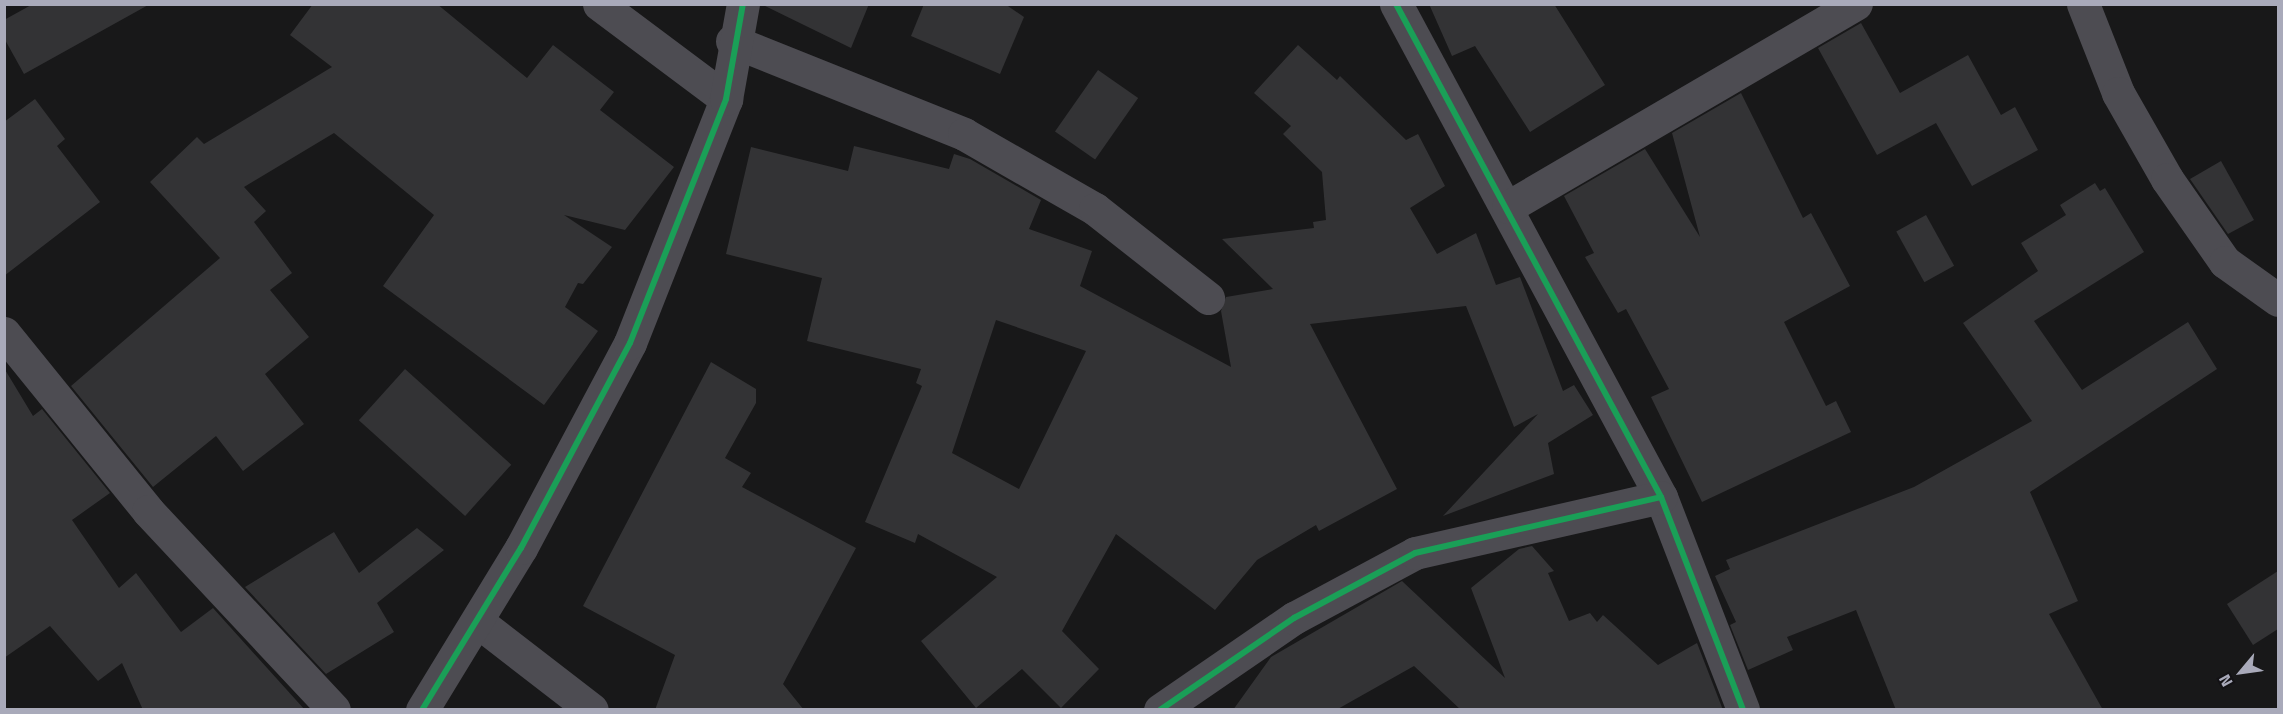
<!DOCTYPE html>
<style>
body{margin:0}
#map{position:relative;width:2283px;height:714px;overflow:hidden;background:#181819;font-family:"Titillium Web",sans-serif}
div>[style]{position:absolute}
.building>*{inset:0;background:#333335;transform-origin:0 0}
.minor>*{height:33px;margin:-16.5px;padding:0 16.5px;transform-origin:16.5px;border-radius:16.5px;background:#4d4c52}
.cycleway>*{height:6px;margin:-3px;padding:0 3px;transform-origin:3px;border-radius:3px;background:#1a9f57}
span{translate:-50% -50%;white-space:nowrap;text-align:center;line-height:1.15;-webkit-text-stroke:6px #131215;paint-order:stroke}
.frame{position:absolute;inset:0;border:6px solid #a9aaba;pointer-events:none}
.north{position:absolute;left:2211px;top:642px;width:60px;height:60px;-webkit-text-stroke:4px #131215;paint-order:stroke;rotate:241deg;font-size:16px;font-weight:700;line-height:24px;text-align:center;color:#a9aaba}
.north::after{content:'';display:block;margin:auto;width:21px;height:27px;background:#a9aaba;clip-path:polygon(50% 0,100% 100%,50% 72%,0 100%)}
</style>
<div id="map">
<div class="building">
<i style="clip-path:polygon(33px 4px,150px 4px,24px 74px,4px 38px,4px 20px)"></i>
<i style="clip-path:polygon(313px 4px,437px 4px,527px 78px,553px 45px,614px 92px,600px 110px,674px 167px,625px 230px,564px 215px,612px 247px,583px 284px,578px 283px,565px 307px,598px 331px,544px 405px,383px 286px,434px 215px,334px 133px,244px 187px,266px 211px,254px 222px,292px 273px,270px 290px,309px 337px,265px 374px,304px 424px,243px 471px,216px 436px,153px 487px,71px 386px,220px 258px,150px 182px,197px 137px,204px 144px,332px 67px,290px 35px)"></i>
<i style="clip-path:polygon(761px 4px,869px 4px,851px 48px)"></i>
<i style="clip-path:polygon(924px 4px,1005px 4px,1024px 17px,1000px 74px,911px 36px)"></i>
<i style="clip-path:polygon(1429px 4px,1554px 4px,1605px 85px,1530px 132px,1475px 46px,1452px 56px)"></i>
<i style="clip-path:polygon(1861px 23px,1900px 93px,1968px 55px,2001px 115px,2015px 107px,2038px 150px,1972px 186px,1936px 123px,1877px 155px,1818px 48px)"></i>
<i style="clip-path:polygon(evenodd,1298px 45px,1337px 80px,1340px 76px,1406px 140px,1418px 134px,1445px 186px,1410px 208px,1437px 254px,1476px 233px,1496px 285px,1520px 277px,1563px 391px,1574px 385px,1593px 415px,1548px 443px,1554px 474px,1443px 516px,1538px 414px,1514px 427px,1466px 306px,1310px 324px,1397px 489px,1319px 531px,1316px 525px,1257px 560px,1215px 610px,1116px 534px,1062px 631px,1099px 669px,1061px 708px,1022px 669px,976px 708px,921px 641px,997px 577px,918px 534px,915px 543px,865px 522px,922px 386px,916px 383px,921px 369px,807px 341px,822px 278px,726px 254px,751px 147px,848px 171px,854px 146px,949px 169px,954px 154px,970px 159px,1041px 200px,1029px 229px,1092px 251px,1080px 286px,1231px 367px,1221px 311px,1226px 297px,1273px 289px,1222px 239px,1314px 228px,1313px 222px,1326px 220px,1322px 172px,1283px 134px,1291px 126px,1254px 93px,1298px 45px,996px 320px,1086px 351px,1019px 489px,952px 453px,996px 320px)"></i>
<i style="left:1098px;top:70px;width:49px;height:75px;rotate:35deg"></i>
<i style="clip-path:polygon(1741px 93px,1803px 218px,1811px 213px,1850px 286px,1784px 322px,1826px 406px,1836px 401px,1851px 432px,1702px 502px,1651px 397px,1669px 389px,1626px 309px,1618px 313px,1585px 257px,1594px 253px,1564px 196px,1645px 149px,1700px 237px,1672px 133px)"></i>
<i style="clip-path:polygon(35px 99px,65px 139px,57px 146px,100px 202px,4px 276px,4px 122px)"></i>
<i style="clip-path:polygon(2221px 161px,2254px 220px,2228px 234px,2190px 179px)"></i>
<i style="clip-path:polygon(2095px 183px,2100px 191px,2105px 188px,2144px 252px,2034px 321px,2082px 390px,2188px 322px,2217px 369px,2030px 492px,2078px 601px,2049px 614px,2103px 710px,1896px 710px,1856px 610px,1787px 637px,1793px 650px,1748px 670px,1730px 625px,1736px 622px,1715px 576px,1730px 569px,1726px 560px,1914px 487px,2032px 421px,1963px 323px,2038px 271px,2021px 243px,2066px 215px,2060px 205px)"></i>
<i style="left:1926px;top:215px;width:58px;height:34px;rotate:61deg"></i>
<i style="clip-path:polygon(711px 362px,756px 389px,756px 403px,725px 458px,751px 473px,742px 487px,856px 548px,783px 684px,804px 710px,655px 710px,675px 655px,583px 606px)"></i>
<i style="clip-path:polygon(4px 368px,33px 416px,42px 409px,110px 493px,72px 520px,119px 588px,136px 573px,181px 632px,213px 608px,305px 710px,143px 710px,122px 663px,98px 681px,50px 626px,4px 658px)"></i>
<i style="left:405px;top:369px;width:143px;height:69px;rotate:42deg"></i>
<i style="clip-path:polygon(417px 528px,444px 550px,377px 603px,394px 632px,326px 674px,245px 587px,334px 532px,359px 573px)"></i>
<i style="clip-path:polygon(1532px 546px,1554px 571px,1548px 573px,1569px 621px,1590px 613px,1597px 622px,1603px 615px,1658px 665px,1697px 643px,1723px 710px,1461px 710px,1414px 666px,1336px 710px,1233px 710px,1271px 657px,1402px 581px,1505px 678px,1471px 588px,1519px 549px)"></i>
<i style="clip-path:polygon(2278px 571px,2278px 629px,2253px 645px,2227px 604px)"></i>
</div>
<div class="minor">
<i style="left:599px;top:4px;width:159px;rotate:36.8deg"></i>
<i style="left:1396px;top:4px;width:560px;rotate:61.74deg"></i>
<i style="left:1661px;top:497px;width:228px;rotate:68.9deg"></i>
<i style="left:2083px;top:4px;width:96px;rotate:68.5deg"></i>
<i style="left:2118px;top:93px;width:99px;rotate:60.3deg"></i>
<i style="left:2167px;top:179px;width:101px;rotate:55.1deg"></i>
<i style="left:2225px;top:262px;width:65px;rotate:35.6deg"></i>
<i style="left:732px;top:41px;width:250px;rotate:21.8deg"></i>
<i style="left:964px;top:134px;width:151px;rotate:29.8deg"></i>
<i style="left:1095px;top:209px;width:144px;rotate:38.2deg"></i>
<i style="left:1508px;top:207px;width:403px;rotate:-30.3deg"></i>
<i style="left:4px;top:333px;width:229px;rotate:51deg"></i>
<i style="left:148px;top:511px;width:272px;rotate:46.9deg"></i>
<i style="left:477px;top:621px;width:145px;rotate:37.7deg"></i>
<i style="left:422px;top:710px;width:190px;rotate:-58.6deg"></i>
<i style="left:521px;top:548px;width:232px;rotate:-62deg"></i>
<i style="left:630px;top:343px;width:262px;rotate:-68.5deg"></i>
<i style="left:726px;top:99px;width:97px;rotate:-79.9deg"></i>
<i style="left:1160px;top:710px;width:163px;rotate:-34.5deg"></i>
<i style="left:1294px;top:618px;width:137px;rotate:-28.2deg"></i>
<i style="left:1415px;top:553px;width:252px;rotate:-12.8deg"></i>
</div>
<div class="cycleway">
<i style="left:1396px;top:4px;width:560px;rotate:61.74deg"></i>
<i style="left:1661px;top:497px;width:228px;rotate:68.9deg"></i>
<i style="left:422px;top:710px;width:190px;rotate:-58.6deg"></i>
<i style="left:521px;top:548px;width:232px;rotate:-62deg"></i>
<i style="left:630px;top:343px;width:262px;rotate:-68.5deg"></i>
<i style="left:726px;top:99px;width:97px;rotate:-79.9deg"></i>
<i style="left:1160px;top:710px;width:163px;rotate:-34.5deg"></i>
<i style="left:1294px;top:618px;width:137px;rotate:-28.2deg"></i>
<i style="left:1415px;top:553px;width:252px;rotate:-12.8deg"></i>
</div>
<div class="frame"></div>
<div class="north">N</div>
</div>
